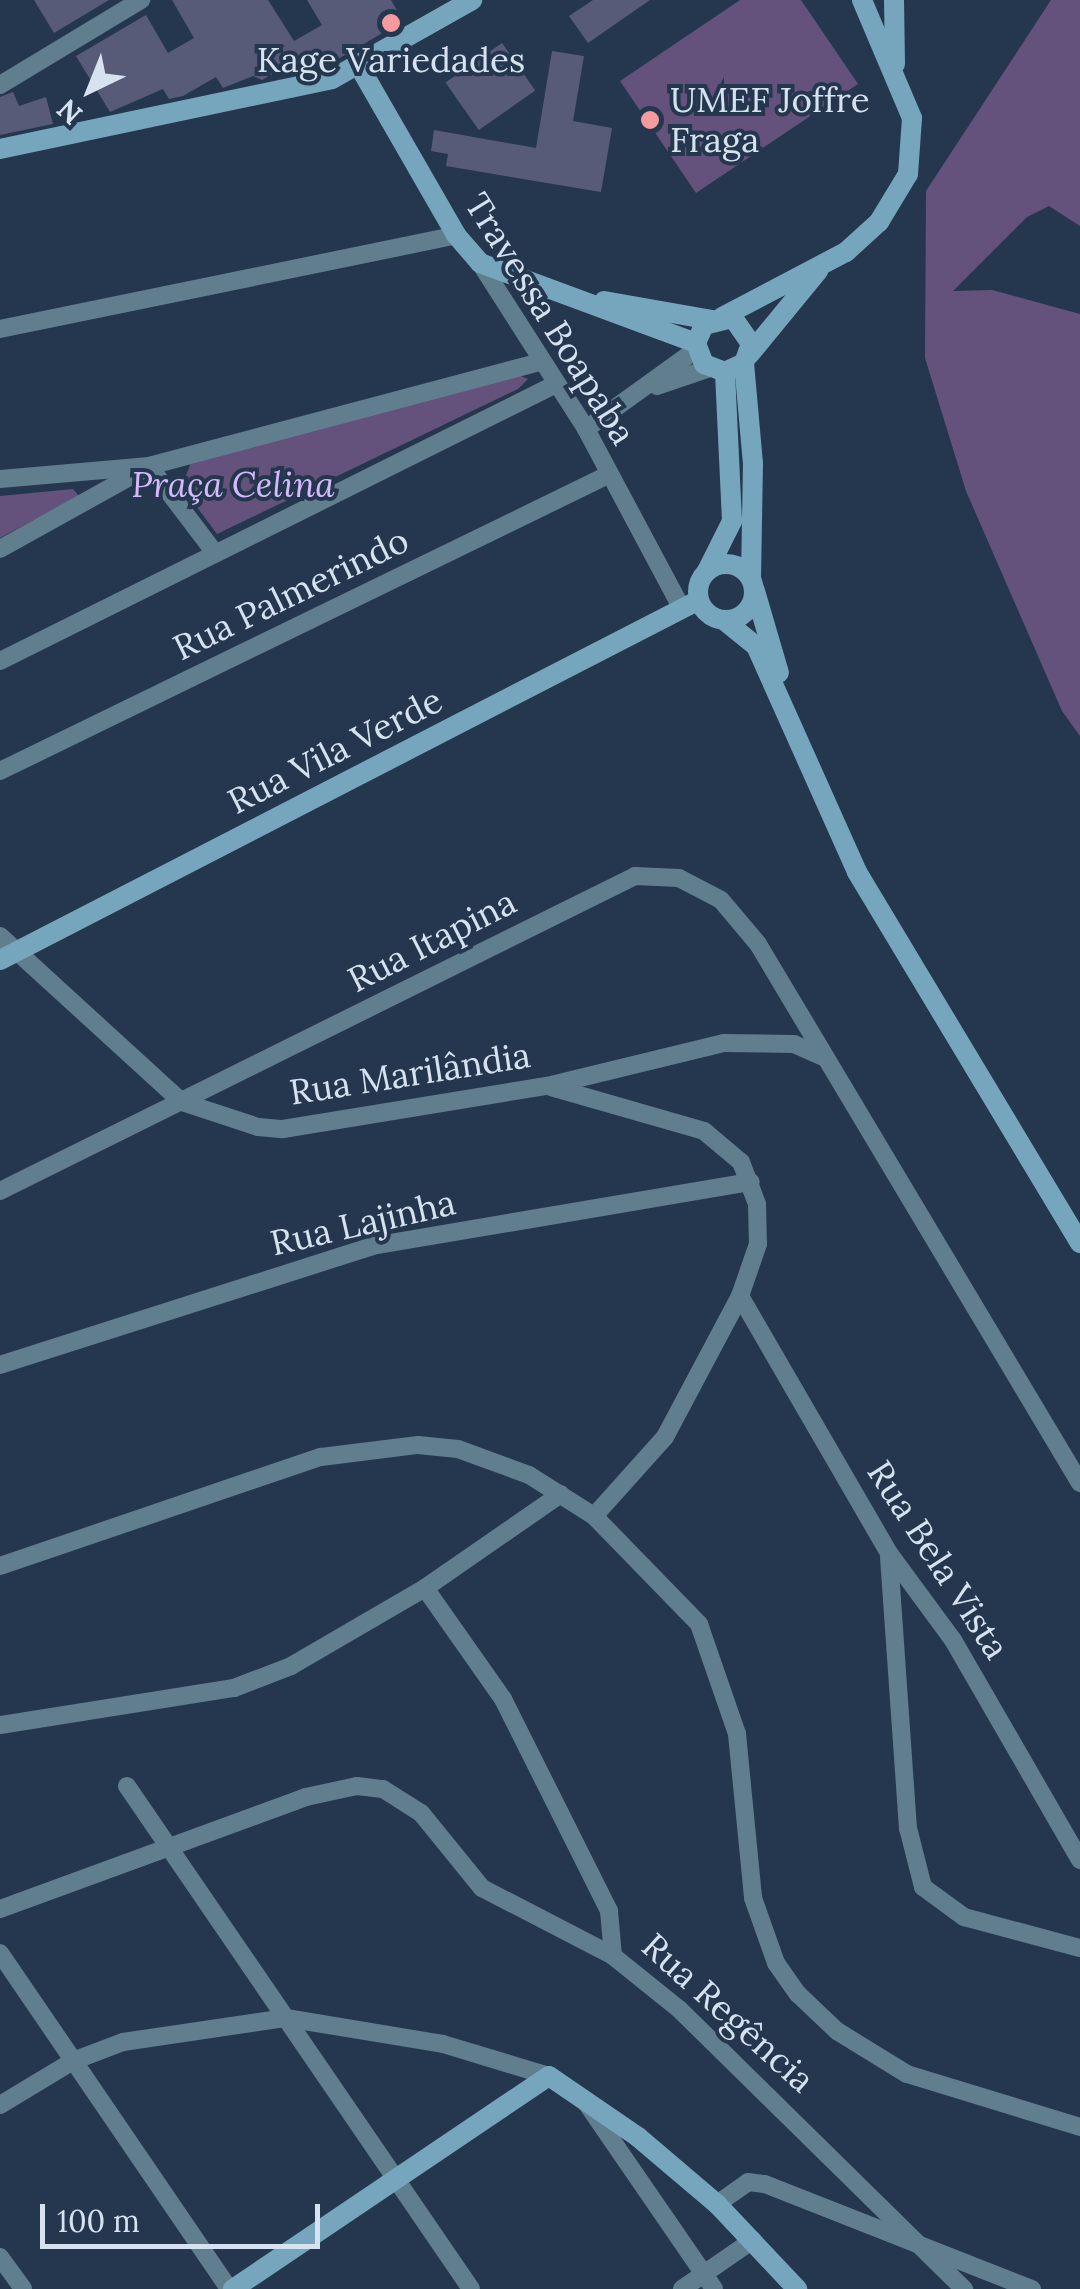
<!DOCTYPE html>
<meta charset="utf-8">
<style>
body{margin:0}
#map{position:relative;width:1080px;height:2289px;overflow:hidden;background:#25374e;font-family:Lora,serif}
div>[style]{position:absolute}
.green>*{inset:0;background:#64527c}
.building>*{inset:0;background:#575b78;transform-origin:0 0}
.street>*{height:18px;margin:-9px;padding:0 9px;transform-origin:9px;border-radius:9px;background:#607e8d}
.secondary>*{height:20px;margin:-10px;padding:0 10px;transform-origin:10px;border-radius:10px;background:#76a6bd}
.secondary>.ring{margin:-10px;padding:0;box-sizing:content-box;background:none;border:20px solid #76a6bd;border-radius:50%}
.dots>*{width:28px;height:28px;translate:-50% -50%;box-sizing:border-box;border:5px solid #25374e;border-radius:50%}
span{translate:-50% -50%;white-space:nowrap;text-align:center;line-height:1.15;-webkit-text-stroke:8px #25374e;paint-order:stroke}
.poi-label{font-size:35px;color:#d6e2f0}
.left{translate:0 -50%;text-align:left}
.street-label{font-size:35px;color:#d6e2f0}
.park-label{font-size:35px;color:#d5b9fc;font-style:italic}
.north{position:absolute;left:40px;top:40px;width:100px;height:100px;-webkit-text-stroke:8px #25374e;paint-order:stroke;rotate:223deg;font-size:28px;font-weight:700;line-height:40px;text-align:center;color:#d6e2f0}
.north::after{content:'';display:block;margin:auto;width:35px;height:45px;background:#d6e2f0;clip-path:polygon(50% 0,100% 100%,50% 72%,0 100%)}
.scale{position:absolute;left:40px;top:2204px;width:280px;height:45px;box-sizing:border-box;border:5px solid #d6e2f0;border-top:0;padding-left:12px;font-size:30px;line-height:35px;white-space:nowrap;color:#d6e2f0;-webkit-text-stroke:8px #25374e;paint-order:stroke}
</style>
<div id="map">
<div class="green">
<i style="clip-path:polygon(740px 0,801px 0,858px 84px,696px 193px,620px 81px)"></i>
<i style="clip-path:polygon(1051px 0,1080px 0,1080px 226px,1049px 206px,1027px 217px,953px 291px,992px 290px,1080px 314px,1080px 736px,1062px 711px,966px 491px,925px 358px,926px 191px)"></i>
<i style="clip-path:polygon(516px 374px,528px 379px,518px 389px,217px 534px,182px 487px,191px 462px)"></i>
<i style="clip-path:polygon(73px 489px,79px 496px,0 538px,0 496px)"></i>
</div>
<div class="building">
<i style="clip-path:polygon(34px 0,109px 0,54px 33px)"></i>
<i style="clip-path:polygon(172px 0,268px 0,294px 41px,322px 25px,307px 0,391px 0,403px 21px,326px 66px,296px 73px,291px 63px,262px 80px,253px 76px,223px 88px,216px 77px,183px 96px,169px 99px,163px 89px,110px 112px,76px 56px,146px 15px,168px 53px,194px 38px)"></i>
<i style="clip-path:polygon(593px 0,650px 0,588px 43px,569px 16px)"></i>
<i style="left:502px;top:43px;width:58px;height:69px;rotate:55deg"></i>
<i style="clip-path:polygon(552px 51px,584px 56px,573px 121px,612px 128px,601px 192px,446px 166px,448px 154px,431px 151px,434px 130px,536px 148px)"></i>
<i style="clip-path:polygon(13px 92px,19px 106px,46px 97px,53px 124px,0 135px,0 97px)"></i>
</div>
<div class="street">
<i style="left:0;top:85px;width:165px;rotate:-31.1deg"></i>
<i style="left:480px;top:263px;width:197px;rotate:57.4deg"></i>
<i style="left:586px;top:429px;width:204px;rotate:61.9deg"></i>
<i style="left:0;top:329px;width:466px;rotate:-11.6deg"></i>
<i style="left:657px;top:386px;width:56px;rotate:-18.8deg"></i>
<i style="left:586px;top:429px;width:137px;rotate:-35.8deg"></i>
<i style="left:0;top:479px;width:150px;rotate:-5deg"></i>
<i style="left:149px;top:466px;width:404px;rotate:-14.9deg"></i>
<i style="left:0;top:549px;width:171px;rotate:-29.1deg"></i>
<i style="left:149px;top:466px;width:109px;rotate:52.8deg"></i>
<i style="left:0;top:661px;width:621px;rotate:-26.48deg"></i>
<i style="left:0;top:771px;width:678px;rotate:-25.96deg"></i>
<i style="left:0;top:936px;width:246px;rotate:42.4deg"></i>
<i style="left:182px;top:1102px;width:80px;rotate:18.2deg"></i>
<i style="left:258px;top:1127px;width:25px;rotate:5deg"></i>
<i style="left:283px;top:1129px;width:267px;rotate:-9.3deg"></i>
<i style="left:547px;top:1086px;width:182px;rotate:-13.7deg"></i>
<i style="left:724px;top:1043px;width:70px;rotate:0.8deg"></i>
<i style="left:794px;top:1044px;width:34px;rotate:24deg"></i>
<i style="left:551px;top:1087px;width:159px;rotate:16deg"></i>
<i style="left:704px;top:1131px;width:48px;rotate:40deg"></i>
<i style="left:741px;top:1162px;width:45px;rotate:69.1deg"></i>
<i style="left:757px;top:1204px;width:40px;rotate:88.6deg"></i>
<i style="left:758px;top:1244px;width:55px;rotate:109.1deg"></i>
<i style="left:740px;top:1296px;width:160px;rotate:118deg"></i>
<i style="left:665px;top:1437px;width:106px;rotate:131.9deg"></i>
<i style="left:0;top:1191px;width:709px;rotate:-26.38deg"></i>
<i style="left:635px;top:876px;width:44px;rotate:2.6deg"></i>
<i style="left:679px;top:878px;width:47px;rotate:27.6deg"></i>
<i style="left:721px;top:900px;width:57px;rotate:49.9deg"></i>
<i style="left:758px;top:944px;width:628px;rotate:59.15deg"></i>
<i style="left:740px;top:1296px;width:297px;rotate:59.9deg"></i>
<i style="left:889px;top:1553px;width:108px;rotate:53.7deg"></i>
<i style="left:953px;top:1640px;width:254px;rotate:60deg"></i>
<i style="left:0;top:1365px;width:391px;rotate:-17.7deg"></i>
<i style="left:372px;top:1246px;width:384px;rotate:-9.6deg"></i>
<i style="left:889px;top:1557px;width:272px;rotate:86deg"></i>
<i style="left:908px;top:1828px;width:61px;rotate:75.7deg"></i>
<i style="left:923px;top:1887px;width:51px;rotate:36.2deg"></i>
<i style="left:964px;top:1917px;width:120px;rotate:15deg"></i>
<i style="left:0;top:1566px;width:339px;rotate:-18.8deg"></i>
<i style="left:321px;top:1457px;width:98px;rotate:-7.1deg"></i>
<i style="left:418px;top:1445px;width:40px;rotate:5.7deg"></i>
<i style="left:458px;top:1449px;width:76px;rotate:20.1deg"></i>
<i style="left:529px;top:1475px;width:77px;rotate:32.2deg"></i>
<i style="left:594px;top:1516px;width:151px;rotate:45.8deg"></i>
<i style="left:699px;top:1624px;width:116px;rotate:70.9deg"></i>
<i style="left:737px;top:1734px;width:165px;rotate:84.4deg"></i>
<i style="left:753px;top:1898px;width:69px;rotate:70.5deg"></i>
<i style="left:776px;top:1963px;width:38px;rotate:55deg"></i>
<i style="left:798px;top:1994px;width:54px;rotate:43.5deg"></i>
<i style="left:837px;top:2031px;width:82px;rotate:31.6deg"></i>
<i style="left:907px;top:2074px;width:181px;rotate:17deg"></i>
<i style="left:425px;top:1588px;width:136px;rotate:54.9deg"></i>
<i style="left:503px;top:1699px;width:237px;rotate:63.4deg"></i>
<i style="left:609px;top:1911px;width:45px;rotate:84.9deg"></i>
<i style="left:0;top:1725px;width:237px;rotate:-9deg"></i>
<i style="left:234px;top:1688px;width:61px;rotate:-21.1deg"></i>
<i style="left:291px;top:1666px;width:155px;rotate:-30.2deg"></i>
<i style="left:425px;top:1588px;width:165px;rotate:-34.7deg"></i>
<i style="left:127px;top:1786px;width:609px;rotate:55.63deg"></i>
<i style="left:0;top:1909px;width:326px;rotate:-20.1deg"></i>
<i style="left:306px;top:1797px;width:52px;rotate:-12.2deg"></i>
<i style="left:357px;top:1786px;width:26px;rotate:7deg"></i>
<i style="left:383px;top:1789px;width:45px;rotate:32.3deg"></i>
<i style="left:421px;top:1813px;width:97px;rotate:50.9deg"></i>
<i style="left:482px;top:1888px;width:148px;rotate:27.4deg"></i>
<i style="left:613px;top:1956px;width:85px;rotate:38.8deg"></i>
<i style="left:679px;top:2009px;width:400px;rotate:44.5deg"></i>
<i style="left:0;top:1953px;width:407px;rotate:55.7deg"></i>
<i style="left:587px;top:2104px;width:224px;rotate:55.5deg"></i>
<i style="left:0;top:2105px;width:85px;rotate:-31.1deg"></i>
<i style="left:73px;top:2061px;width:53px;rotate:-20.8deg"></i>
<i style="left:123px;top:2042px;width:165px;rotate:-8.4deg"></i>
<i style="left:286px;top:2018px;width:159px;rotate:9.4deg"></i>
<i style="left:443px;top:2044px;width:111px;rotate:16.8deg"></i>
<i style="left:717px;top:2204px;width:38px;rotate:-35deg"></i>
<i style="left:748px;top:2182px;width:17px;rotate:7deg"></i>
<i style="left:765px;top:2184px;width:287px;rotate:21.5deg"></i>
<i style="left:0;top:2257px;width:39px;rotate:54deg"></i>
<i style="left:682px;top:2289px;width:86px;rotate:-34.6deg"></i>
</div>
<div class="secondary">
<i style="left:894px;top:0;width:64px;rotate:89.1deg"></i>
<i style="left:359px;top:66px;width:195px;rotate:60.1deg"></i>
<i style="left:456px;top:235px;width:37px;rotate:49deg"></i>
<i style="left:480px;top:263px;width:230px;rotate:20.3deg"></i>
<i style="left:0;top:149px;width:339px;rotate:-11.9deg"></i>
<i style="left:332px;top:79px;width:161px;rotate:-29.4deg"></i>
<i style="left:604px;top:301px;width:110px;rotate:10deg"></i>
<i style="left:722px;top:317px;width:140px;rotate:-27.7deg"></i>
<i style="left:846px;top:252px;width:45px;rotate:-42.3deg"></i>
<i style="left:879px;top:222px;width:56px;rotate:-58.9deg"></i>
<i style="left:908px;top:174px;width:56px;rotate:-85.9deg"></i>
<i style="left:912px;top:118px;width:128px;rotate:-113deg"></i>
<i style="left:749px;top:355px;width:109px;rotate:-50.6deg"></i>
<i style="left:744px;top:363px;width:21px;rotate:155deg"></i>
<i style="left:725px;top:372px;width:22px;rotate:-159deg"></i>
<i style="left:704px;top:364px;width:22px;rotate:-111deg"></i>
<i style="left:696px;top:343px;width:20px;rotate:-66deg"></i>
<i style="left:704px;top:325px;width:30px;rotate:-14deg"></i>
<i style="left:733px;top:318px;width:32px;rotate:55deg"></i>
<i style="left:751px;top:344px;width:20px;rotate:110deg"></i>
<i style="left:744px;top:363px;width:100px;rotate:84.9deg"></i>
<i style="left:753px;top:463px;width:115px;rotate:91deg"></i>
<i class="ring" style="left:698px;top:564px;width:36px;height:36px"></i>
<i style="left:707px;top:571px;width:56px;rotate:-63.4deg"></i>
<i style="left:732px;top:521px;width:149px;rotate:-92.7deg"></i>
<i style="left:755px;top:591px;width:85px;rotate:73.7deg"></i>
<i style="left:725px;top:621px;width:40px;rotate:39deg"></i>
<i style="left:756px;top:646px;width:248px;rotate:65.9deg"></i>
<i style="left:857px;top:872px;width:433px;rotate:59deg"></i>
<i style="left:0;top:960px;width:786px;rotate:-27.25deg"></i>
<i style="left:233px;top:2289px;width:381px;rotate:-34deg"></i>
<i style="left:549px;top:2076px;width:108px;rotate:34.4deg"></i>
<i style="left:638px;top:2137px;width:104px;rotate:40.3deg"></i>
<i style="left:717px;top:2204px;width:117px;rotate:46.7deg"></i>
</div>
<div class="dots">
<i style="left:391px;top:23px;background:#f59b9f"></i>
<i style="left:650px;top:120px;background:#f59b9f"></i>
</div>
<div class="poi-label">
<span style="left:391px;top:60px">Kage Variedades</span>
<span class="left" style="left:670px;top:120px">UMEF Joffre<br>Fraga</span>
</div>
<div class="street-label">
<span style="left:550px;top:319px;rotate:58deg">Travessa Boapaba</span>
<span style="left:291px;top:594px;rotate:-26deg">Rua Palmerindo</span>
<span style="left:335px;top:751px;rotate:-27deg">Rua Vila Verde</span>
<span style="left:432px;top:941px;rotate:-27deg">Rua Itapina</span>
<span style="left:410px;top:1074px;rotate:-9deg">Rua Marilândia</span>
<span style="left:363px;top:1223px;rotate:-13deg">Rua Lajinha</span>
<span style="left:938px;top:1560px;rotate:57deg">Rua Bela Vista</span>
<span style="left:728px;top:2013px;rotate:42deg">Rua Regência</span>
</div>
<div class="park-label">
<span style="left:233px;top:485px">Praça Celina</span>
</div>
<div class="north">N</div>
<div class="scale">100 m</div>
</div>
